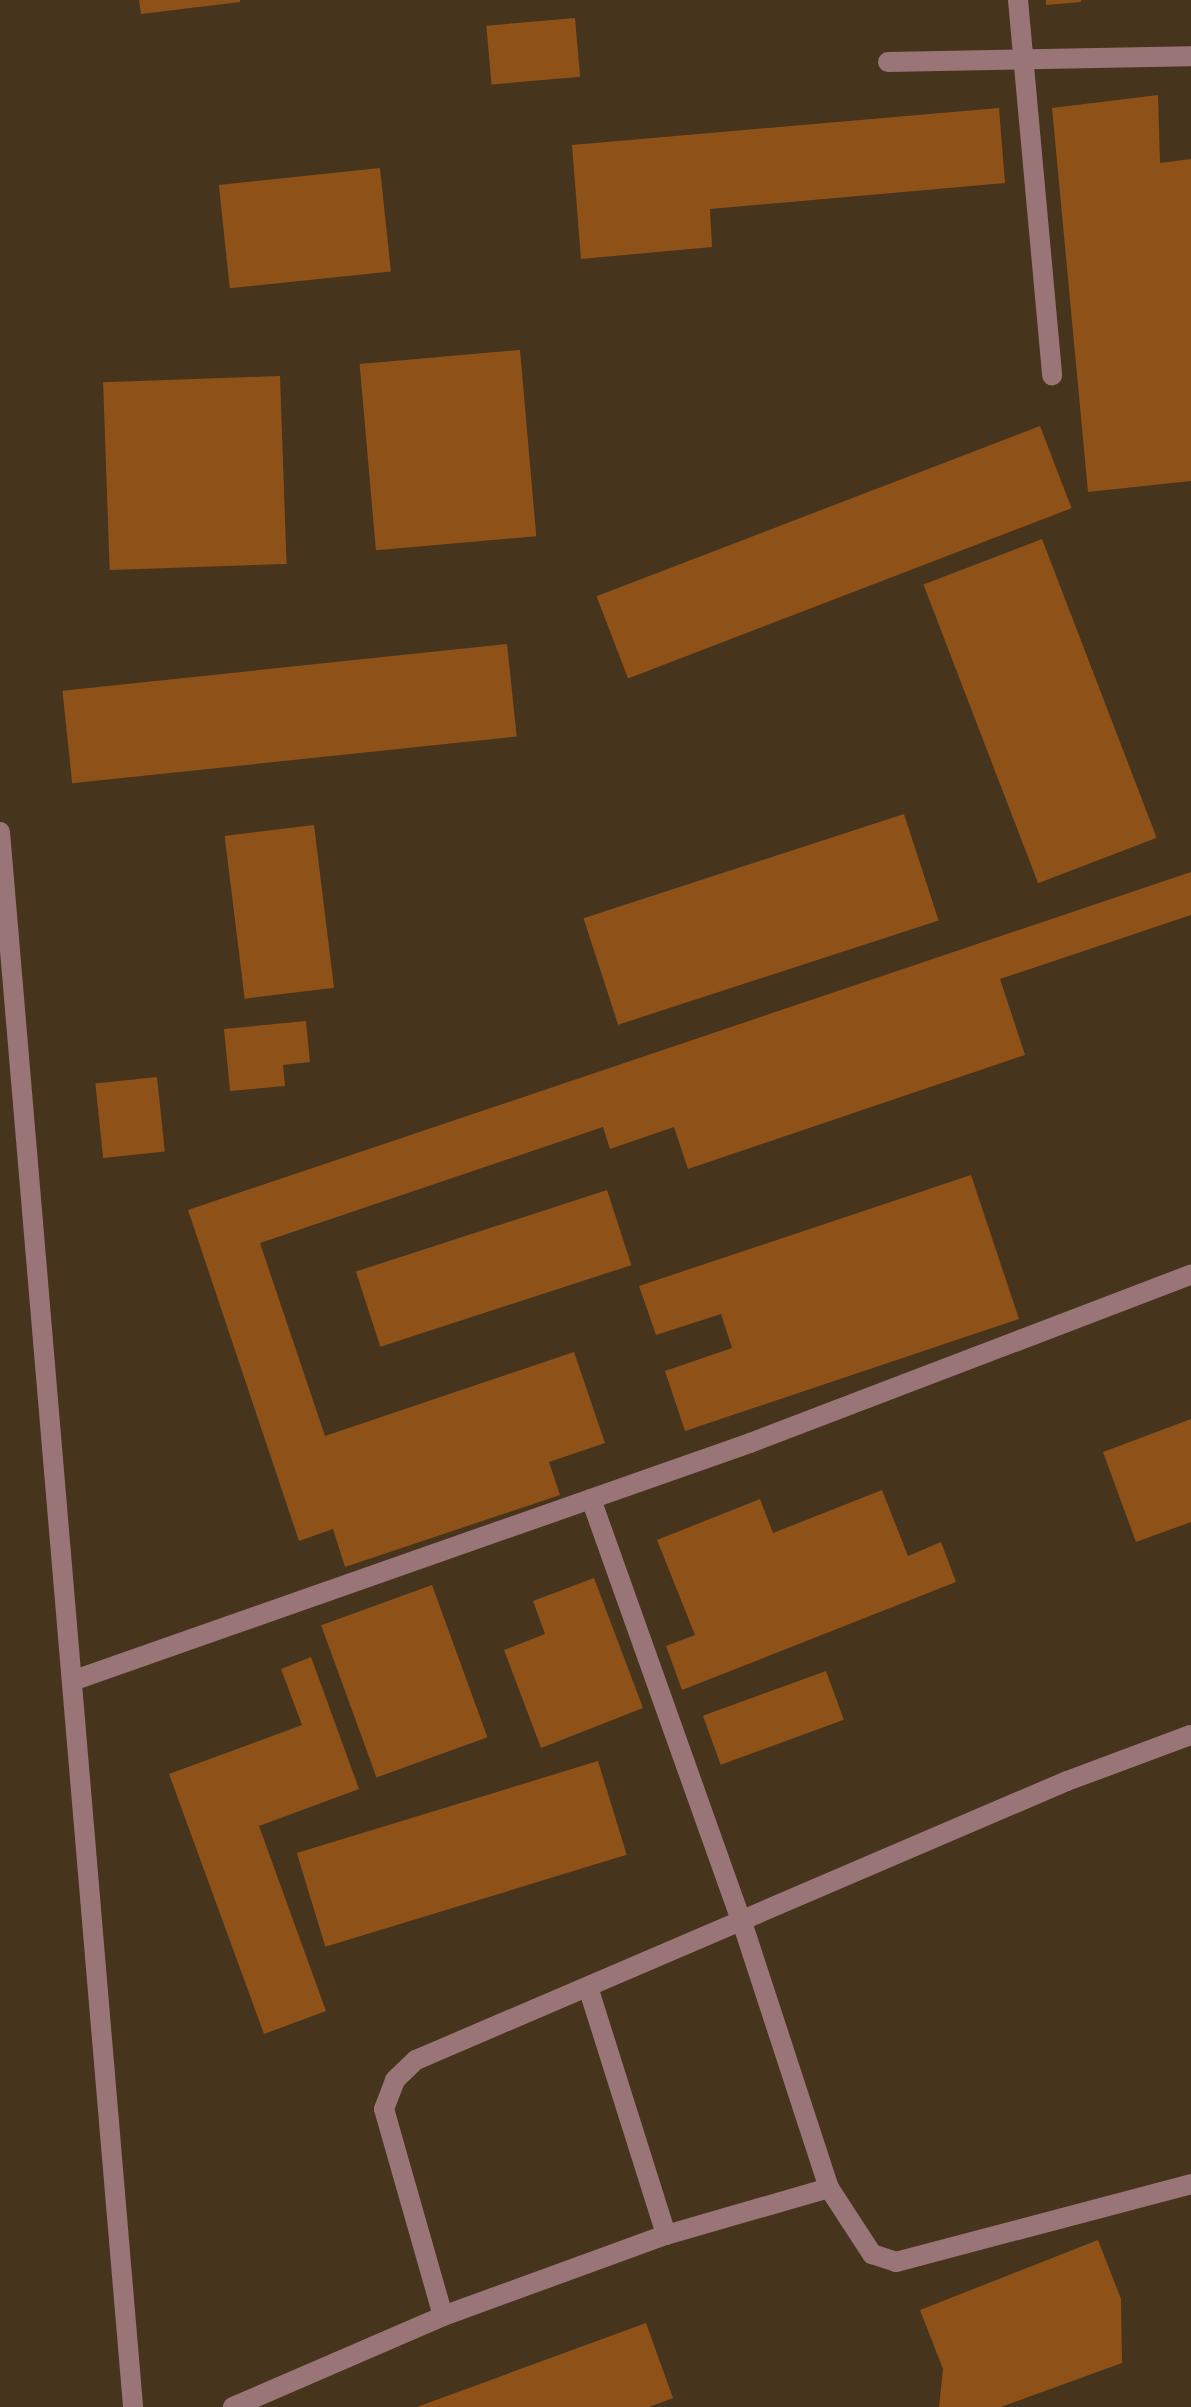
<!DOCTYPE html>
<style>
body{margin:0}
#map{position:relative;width:1191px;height:2407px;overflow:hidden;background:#46341d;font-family:"Public Sans",sans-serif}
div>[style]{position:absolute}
.building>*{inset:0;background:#8e5219;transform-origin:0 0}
.minor>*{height:20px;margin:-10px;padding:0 10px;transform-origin:10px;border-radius:10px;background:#9a7578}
span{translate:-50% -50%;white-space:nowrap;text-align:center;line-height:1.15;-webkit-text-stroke:6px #3b2a13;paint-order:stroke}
</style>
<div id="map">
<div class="building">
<i style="clip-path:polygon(139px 0,240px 0,240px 2px,141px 14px)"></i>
<i style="clip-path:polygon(1046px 0,1081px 0,1081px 2px,1046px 5px)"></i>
<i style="left:575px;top:18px;width:59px;height:89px;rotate:85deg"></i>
<i style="clip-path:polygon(1158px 95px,1160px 163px,1191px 159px,1191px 481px,1088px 492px,1052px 108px)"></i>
<i style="clip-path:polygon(999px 108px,1005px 183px,710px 209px,712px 247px,581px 259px,572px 145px)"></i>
<i style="left:380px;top:168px;width:104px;height:162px;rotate:84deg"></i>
<i style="left:520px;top:350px;width:187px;height:161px;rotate:85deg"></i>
<i style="left:280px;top:376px;width:188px;height:177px;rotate:88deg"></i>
<i style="left:1040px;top:426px;width:88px;height:475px;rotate:69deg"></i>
<i style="left:1042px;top:539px;width:320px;height:127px;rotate:69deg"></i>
<i style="left:507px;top:644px;width:93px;height:447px;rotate:84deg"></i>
<i style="left:904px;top:814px;width:112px;height:337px;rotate:72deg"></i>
<i style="left:314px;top:825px;width:164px;height:90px;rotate:83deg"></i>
<i style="clip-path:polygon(1191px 872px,1191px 915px,1000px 979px,1025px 1055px,688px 1169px,674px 1127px,610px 1149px,603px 1127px,260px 1243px,325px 1436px,574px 1352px,605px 1443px,549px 1462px,560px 1495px,345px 1567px,333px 1529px,299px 1541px,188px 1210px)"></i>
<i style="clip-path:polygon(306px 1021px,310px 1062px,283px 1065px,285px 1086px,230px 1091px,224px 1029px)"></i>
<i style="left:157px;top:1077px;width:75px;height:62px;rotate:84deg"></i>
<i style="clip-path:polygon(971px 1175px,1019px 1319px,685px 1431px,665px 1371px,732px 1348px,721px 1314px,656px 1335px,639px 1286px)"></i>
<i style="left:607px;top:1190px;width:79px;height:264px;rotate:72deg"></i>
<i style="clip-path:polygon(1191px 1419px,1191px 1522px,1136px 1542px,1103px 1452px)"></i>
<i style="clip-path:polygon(882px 1490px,908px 1556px,941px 1542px,956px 1582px,682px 1690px,666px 1646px,695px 1635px,657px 1540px,760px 1499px,773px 1533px)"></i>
<i style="clip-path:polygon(594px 1578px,643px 1708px,541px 1748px,504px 1650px,545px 1634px,533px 1601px)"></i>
<i style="left:432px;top:1585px;width:162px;height:118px;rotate:70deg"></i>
<i style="clip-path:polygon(311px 1657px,359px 1789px,259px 1826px,326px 2011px,264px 2034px,169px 1774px,302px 1725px,281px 1669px)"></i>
<i style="left:826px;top:1671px;width:52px;height:131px;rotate:70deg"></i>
<i style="left:598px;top:1761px;width:98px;height:315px;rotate:73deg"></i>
<i style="clip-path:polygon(1098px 2240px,1121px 2299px,1122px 2363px,1001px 2407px,939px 2407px,943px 2369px,920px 2310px)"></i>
<i style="clip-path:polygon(646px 2323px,673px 2398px,649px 2407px,417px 2407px)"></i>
</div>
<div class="minor">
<i style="left:1018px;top:0;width:377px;rotate:84.8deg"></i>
<i style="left:888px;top:62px;width:303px;rotate:-1.1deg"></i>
<i style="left:0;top:832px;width:1581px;rotate:85.17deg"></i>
<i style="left:591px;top:1499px;width:449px;rotate:70.4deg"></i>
<i style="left:742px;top:1922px;width:280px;rotate:71.9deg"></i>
<i style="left:829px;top:2188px;width:79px;rotate:56.9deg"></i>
<i style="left:872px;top:2254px;width:25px;rotate:18deg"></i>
<i style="left:896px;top:2262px;width:305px;rotate:-14.8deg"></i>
<i style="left:72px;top:1681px;width:719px;rotate:-19.34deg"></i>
<i style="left:750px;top:1443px;width:472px;rotate:-20.9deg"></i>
<i style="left:588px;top:1987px;width:260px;rotate:72.5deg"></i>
<i style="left:443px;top:2316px;width:215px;rotate:-105.9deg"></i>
<i style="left:384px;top:2109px;width:31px;rotate:-69deg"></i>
<i style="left:395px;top:2080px;width:29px;rotate:-44deg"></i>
<i style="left:416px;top:2060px;width:708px;rotate:-23.2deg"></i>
<i style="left:1067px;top:1781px;width:132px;rotate:-20.4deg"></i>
<i style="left:233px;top:2407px;width:229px;rotate:-23.4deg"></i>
<i style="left:443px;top:2316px;width:237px;rotate:-20deg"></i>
<i style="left:666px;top:2235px;width:170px;rotate:-16.1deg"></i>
</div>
</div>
